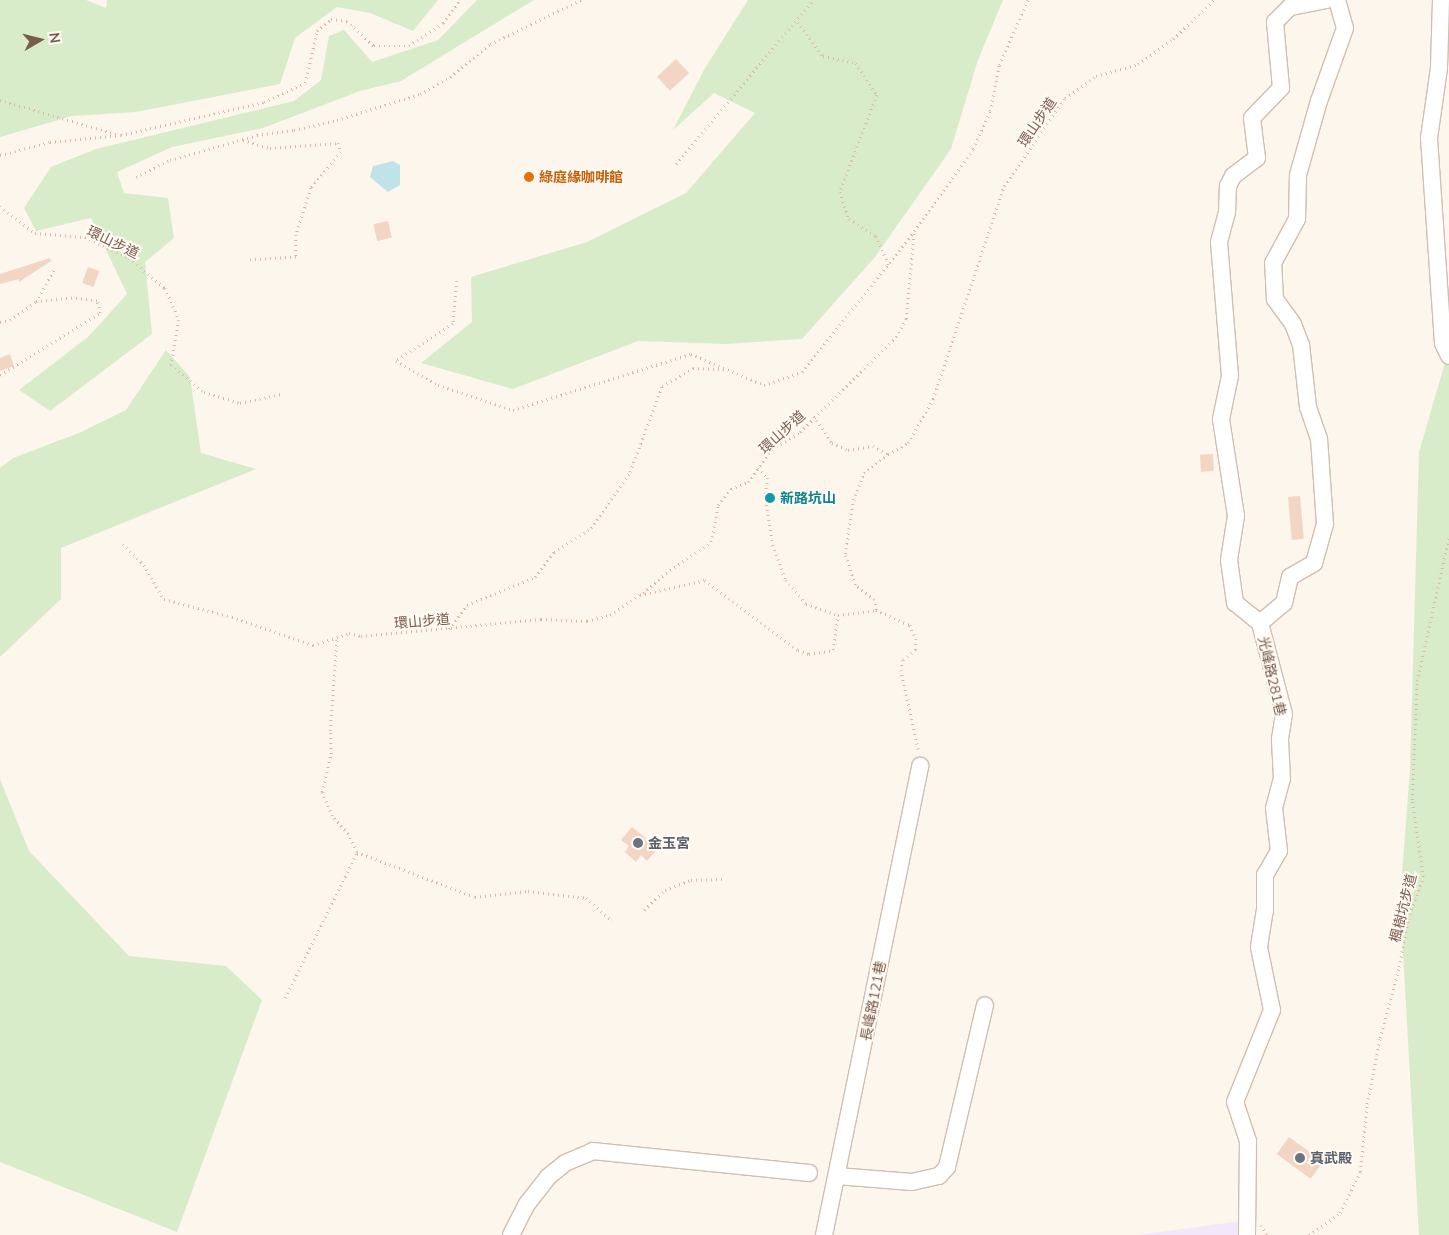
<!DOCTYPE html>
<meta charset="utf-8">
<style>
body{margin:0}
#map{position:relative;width:1449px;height:1235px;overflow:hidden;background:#fdf6ec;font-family:Mulish,"Noto Sans TC",sans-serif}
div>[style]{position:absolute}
.education>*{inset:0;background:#f3e8fa}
.green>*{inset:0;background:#d8ecc9}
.water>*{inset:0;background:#bfe3e8}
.building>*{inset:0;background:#f3d5c3;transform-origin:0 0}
.path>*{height:2.5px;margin-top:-1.25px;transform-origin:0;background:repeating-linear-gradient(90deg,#d9b8a5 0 1px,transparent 0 5px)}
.roads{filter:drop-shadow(1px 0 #d1beb0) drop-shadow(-1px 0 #d1beb0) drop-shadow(0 1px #d1beb0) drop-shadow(0 -1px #d1beb0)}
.minor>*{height:16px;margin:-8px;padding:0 8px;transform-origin:8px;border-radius:8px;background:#fff}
.dots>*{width:14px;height:14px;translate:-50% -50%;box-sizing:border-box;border:2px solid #fffaf3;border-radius:50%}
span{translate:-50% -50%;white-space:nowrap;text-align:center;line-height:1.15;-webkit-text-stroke:4px #fffaf3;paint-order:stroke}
.street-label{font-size:14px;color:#7a5c4d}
.food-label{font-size:14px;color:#c56008;font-weight:700}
.left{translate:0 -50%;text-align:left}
.culture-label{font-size:14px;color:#0d838f;font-weight:700}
.worship-label{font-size:14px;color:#5b616d;font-weight:700}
.north{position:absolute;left:15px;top:15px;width:50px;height:50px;-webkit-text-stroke:4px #fffaf3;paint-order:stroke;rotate:82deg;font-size:14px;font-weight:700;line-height:20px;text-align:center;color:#7a5c4d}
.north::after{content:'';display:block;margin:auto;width:18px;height:22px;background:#7a5c4d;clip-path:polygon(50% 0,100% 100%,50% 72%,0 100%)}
</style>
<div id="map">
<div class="education">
<i style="clip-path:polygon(1241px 1221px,1242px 1235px,1138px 1235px)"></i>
</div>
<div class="green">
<i style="clip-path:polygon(0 0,86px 0,106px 8px,107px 0,438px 0,413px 31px,370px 13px,337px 7px,295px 38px,280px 84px,136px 112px,72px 116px,0 137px)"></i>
<i style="clip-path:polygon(477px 0,534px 0,401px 81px,360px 91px,263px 128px,172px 147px,117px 172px,124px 193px,168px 198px,174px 238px,145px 262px,152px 334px,50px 411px,19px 390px,89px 336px,127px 294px,91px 218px,36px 231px,24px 208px,51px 167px,96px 149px,294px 101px,321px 80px,329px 36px,344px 30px,372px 62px,438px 40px)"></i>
<i style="clip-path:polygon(748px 0,1003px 0,978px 60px,951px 149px,875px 257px,802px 339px,725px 344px,638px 341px,513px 389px,421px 363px,472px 322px,471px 277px,587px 242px,686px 193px,755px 113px,714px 93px,673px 130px,705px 68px)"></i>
<i style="clip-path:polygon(1449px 349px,1449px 1235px,1419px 1235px,1400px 900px,1410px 769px,1419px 452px)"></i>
<i style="clip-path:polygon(166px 350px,190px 377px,201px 453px,256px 469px,61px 548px,61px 599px,0 657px,0 468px,13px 458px,79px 433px,126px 410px)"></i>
<i style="clip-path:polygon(0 779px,29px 851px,129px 956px,226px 966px,262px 1000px,177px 1232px,0 1162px)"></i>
</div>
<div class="water">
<i style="clip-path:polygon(393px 161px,400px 165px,400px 185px,388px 192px,370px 177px,373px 166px)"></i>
</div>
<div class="building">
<i style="left:676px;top:59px;width:19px;height:26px;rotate:47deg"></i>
<i style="left:388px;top:221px;width:17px;height:15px;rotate:77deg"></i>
<i style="clip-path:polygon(50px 258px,51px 261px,19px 282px,19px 279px,0 284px,0 274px)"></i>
<i style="left:88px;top:267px;width:12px;height:17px;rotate:20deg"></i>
<i style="clip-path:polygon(10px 354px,14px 366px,0 371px,0 358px)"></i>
<i style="left:1213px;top:454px;width:17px;height:13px;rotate:87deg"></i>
<i style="left:1300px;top:496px;width:43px;height:12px;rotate:85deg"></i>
<i style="clip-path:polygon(632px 827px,658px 848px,647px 861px,641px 855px,636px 862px,625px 852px,629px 846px,621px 840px)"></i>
<i style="left:1289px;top:1137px;width:42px;height:21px;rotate:36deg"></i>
</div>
<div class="path">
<i style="left:798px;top:22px;width:42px;rotate:53.7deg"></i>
<i style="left:823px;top:56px;width:34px;rotate:12deg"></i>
<i style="left:856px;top:63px;width:38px;rotate:57deg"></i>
<i style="left:877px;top:95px;width:104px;rotate:110.9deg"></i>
<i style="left:840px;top:192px;width:28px;rotate:72deg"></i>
<i style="left:849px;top:219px;width:32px;rotate:32deg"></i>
<i style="left:876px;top:236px;width:32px;rotate:66deg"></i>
<i style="left:0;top:100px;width:125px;rotate:16.3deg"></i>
<i style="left:243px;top:140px;width:28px;rotate:17deg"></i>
<i style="left:270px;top:148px;width:68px;rotate:-4.2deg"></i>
<i style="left:338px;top:143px;width:9px;rotate:72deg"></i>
<i style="left:341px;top:152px;width:47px;rotate:129.8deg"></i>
<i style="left:311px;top:188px;width:49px;rotate:107.7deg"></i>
<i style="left:296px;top:235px;width:22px;rotate:90deg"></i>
<i style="left:296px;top:257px;width:46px;rotate:176.3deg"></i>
<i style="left:0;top:155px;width:52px;rotate:-14.6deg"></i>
<i style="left:50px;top:142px;width:71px;rotate:-5.6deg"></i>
<i style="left:121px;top:135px;width:147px;rotate:-13deg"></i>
<i style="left:264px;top:102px;width:45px;rotate:-24.9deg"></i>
<i style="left:305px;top:83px;width:53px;rotate:-77deg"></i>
<i style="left:317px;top:31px;width:18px;rotate:-41deg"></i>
<i style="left:331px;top:19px;width:16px;rotate:7deg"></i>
<i style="left:347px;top:21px;width:37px;rotate:43deg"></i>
<i style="left:374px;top:46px;width:35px"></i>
<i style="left:409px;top:46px;width:41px;rotate:-34.1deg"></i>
<i style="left:443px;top:23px;width:29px;rotate:-54deg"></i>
<i style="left:676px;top:164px;width:214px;rotate:-50.1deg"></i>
<i style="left:136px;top:177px;width:38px;rotate:-27deg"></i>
<i style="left:170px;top:160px;width:91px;rotate:-16deg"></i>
<i style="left:257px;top:135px;width:37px;rotate:-8deg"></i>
<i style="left:294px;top:130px;width:44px;rotate:-13.1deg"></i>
<i style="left:337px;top:120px;width:87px;rotate:-17.4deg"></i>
<i style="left:420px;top:94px;width:34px;rotate:-30deg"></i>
<i style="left:450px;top:77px;width:52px;rotate:-39.5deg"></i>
<i style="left:490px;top:44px;width:101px;rotate:-25.8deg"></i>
<i style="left:0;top:206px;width:44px;rotate:37.6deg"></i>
<i style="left:35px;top:233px;width:50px;rotate:4.6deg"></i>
<i style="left:85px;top:237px;width:49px;rotate:25.5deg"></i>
<i style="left:129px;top:258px;width:47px;rotate:39.8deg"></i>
<i style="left:165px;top:288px;width:35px;rotate:66deg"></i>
<i style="left:179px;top:320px;width:46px;rotate:100.1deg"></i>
<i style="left:171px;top:365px;width:43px;rotate:39.3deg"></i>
<i style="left:204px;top:392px;width:38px;rotate:17deg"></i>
<i style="left:240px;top:403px;width:42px;rotate:-12.4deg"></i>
<i style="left:457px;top:281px;width:43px;rotate:95.3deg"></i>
<i style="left:453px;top:324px;width:68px;rotate:147deg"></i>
<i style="left:396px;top:361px;width:48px;rotate:29.7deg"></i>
<i style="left:438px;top:385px;width:79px;rotate:18.4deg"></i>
<i style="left:513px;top:410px;width:187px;rotate:-17.5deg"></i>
<i style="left:691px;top:354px;width:79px;rotate:23deg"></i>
<i style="left:764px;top:385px;width:40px;rotate:-18.9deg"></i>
<i style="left:802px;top:372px;width:178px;rotate:-51.4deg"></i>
<i style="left:0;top:322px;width:10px;rotate:-11deg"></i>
<i style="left:10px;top:320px;width:32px;rotate:-35deg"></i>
<i style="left:36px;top:302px;width:39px;rotate:-61deg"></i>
<i style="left:0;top:375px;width:118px;rotate:-31.8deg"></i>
<i style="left:100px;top:313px;width:12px;rotate:-104deg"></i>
<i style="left:97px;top:301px;width:25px;rotate:-173deg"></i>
<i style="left:72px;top:298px;width:36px;rotate:174deg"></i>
<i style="left:814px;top:416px;width:32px;rotate:56deg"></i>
<i style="left:832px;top:443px;width:17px;rotate:24deg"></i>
<i style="left:848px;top:450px;width:25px;rotate:-9deg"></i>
<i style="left:873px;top:446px;width:17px;rotate:28deg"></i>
<i style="left:888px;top:454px;width:23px;rotate:-29deg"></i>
<i style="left:908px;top:443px;width:51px;rotate:-60.4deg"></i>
<i style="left:933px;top:399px;width:225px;rotate:-71.6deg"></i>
<i style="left:1004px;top:186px;width:107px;rotate:-55.3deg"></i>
<i style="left:1065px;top:98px;width:38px;rotate:-35deg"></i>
<i style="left:1096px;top:76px;width:44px;rotate:-15.9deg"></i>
<i style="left:1138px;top:64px;width:43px;rotate:-35.5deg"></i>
<i style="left:1173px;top:39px;width:57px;rotate:-43.6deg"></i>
<i style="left:758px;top:468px;width:14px;rotate:45deg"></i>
<i style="left:768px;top:478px;width:17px;rotate:100deg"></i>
<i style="left:765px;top:495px;width:51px;rotate:80.9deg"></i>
<i style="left:773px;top:545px;width:37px;rotate:70deg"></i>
<i style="left:786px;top:580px;width:31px;rotate:50deg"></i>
<i style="left:806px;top:604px;width:34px;rotate:19deg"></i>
<i style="left:123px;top:544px;width:30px;rotate:45deg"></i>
<i style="left:144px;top:565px;width:39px;rotate:60deg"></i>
<i style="left:164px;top:599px;width:70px;rotate:14.8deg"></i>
<i style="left:232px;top:617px;width:86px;rotate:19.1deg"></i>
<i style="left:313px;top:645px;width:38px;rotate:-18deg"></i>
<i style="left:349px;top:633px;width:12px;rotate:14deg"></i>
<i style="left:361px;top:636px;width:181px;rotate:-5.4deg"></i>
<i style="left:541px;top:619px;width:46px;rotate:2.5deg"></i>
<i style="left:587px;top:621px;width:24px;rotate:-15deg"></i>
<i style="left:610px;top:615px;width:36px;rotate:-34deg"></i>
<i style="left:640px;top:595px;width:67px;rotate:-13deg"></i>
<i style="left:705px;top:580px;width:116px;rotate:37deg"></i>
<i style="left:798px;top:650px;width:12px;rotate:20deg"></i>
<i style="left:809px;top:654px;width:24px;rotate:-9deg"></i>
<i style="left:833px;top:650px;width:35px;rotate:-82deg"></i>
<i style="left:643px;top:593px;width:30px;rotate:-41deg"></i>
<i style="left:666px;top:573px;width:55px;rotate:-34.6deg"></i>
<i style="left:711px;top:542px;width:38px;rotate:-79deg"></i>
<i style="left:718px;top:505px;width:21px;rotate:-51deg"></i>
<i style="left:731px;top:489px;width:18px;rotate:-22deg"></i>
<i style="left:748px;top:482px;width:41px;rotate:-54deg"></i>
<i style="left:772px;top:449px;width:33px;rotate:-31deg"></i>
<i style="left:800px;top:432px;width:135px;rotate:-44.7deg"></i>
<i style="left:896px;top:337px;width:21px;rotate:-61deg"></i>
<i style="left:906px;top:319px;width:88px;rotate:-84.8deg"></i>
<i style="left:914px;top:231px;width:101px;rotate:-54.3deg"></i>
<i style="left:973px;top:149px;width:42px;rotate:-65.9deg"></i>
<i style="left:990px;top:111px;width:47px;rotate:-78.9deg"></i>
<i style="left:999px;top:65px;width:71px;rotate:-66deg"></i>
<i style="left:876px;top:610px;width:37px;rotate:24deg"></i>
<i style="left:910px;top:625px;width:15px;rotate:67deg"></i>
<i style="left:916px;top:639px;width:11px;rotate:90deg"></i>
<i style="left:916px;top:650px;width:16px;rotate:142deg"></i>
<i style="left:903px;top:660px;width:10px;rotate:101deg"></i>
<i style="left:901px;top:670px;width:84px;rotate:77.6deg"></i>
<i style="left:838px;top:615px;width:38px;rotate:-7deg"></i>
<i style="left:876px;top:610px;width:10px;rotate:-101deg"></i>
<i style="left:874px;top:600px;width:24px;rotate:-142deg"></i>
<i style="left:855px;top:585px;width:33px;rotate:-108deg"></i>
<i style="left:845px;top:554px;width:55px;rotate:-81.6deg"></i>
<i style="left:853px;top:500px;width:29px;rotate:-68deg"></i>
<i style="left:864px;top:473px;width:31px;rotate:-38deg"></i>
<i style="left:449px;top:629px;width:30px;rotate:-53deg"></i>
<i style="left:467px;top:605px;width:74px;rotate:-22.4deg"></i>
<i style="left:535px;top:577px;width:31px;rotate:-53deg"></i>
<i style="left:554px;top:552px;width:44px;rotate:-33deg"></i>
<i style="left:591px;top:528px;width:68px;rotate:-55.1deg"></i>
<i style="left:630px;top:472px;width:92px;rotate:-69.6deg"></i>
<i style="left:662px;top:386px;width:36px;rotate:-30deg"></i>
<i style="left:693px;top:368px;width:34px;rotate:2deg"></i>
<i style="left:357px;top:852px;width:126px;rotate:20.9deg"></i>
<i style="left:475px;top:897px;width:53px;rotate:-6.5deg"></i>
<i style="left:528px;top:891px;width:58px;rotate:6.9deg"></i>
<i style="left:586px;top:898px;width:35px;rotate:41deg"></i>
<i style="left:644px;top:910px;width:29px;rotate:-44deg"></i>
<i style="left:665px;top:890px;width:28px;rotate:-21deg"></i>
<i style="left:691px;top:880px;width:35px;rotate:-2deg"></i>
<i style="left:285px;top:998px;width:163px;rotate:-63.7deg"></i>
<i style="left:357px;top:852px;width:20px;rotate:-117deg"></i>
<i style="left:348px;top:834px;width:24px;rotate:-132deg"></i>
<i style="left:332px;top:816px;width:26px;rotate:-113deg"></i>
<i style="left:322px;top:792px;width:39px;rotate:-77deg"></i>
<i style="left:331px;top:754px;width:23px;rotate:-92deg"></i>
<i style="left:330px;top:731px;width:95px;rotate:-85.8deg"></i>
<i style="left:1261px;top:1225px;width:12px;rotate:55deg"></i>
<i style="left:1309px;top:1235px;width:38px;rotate:-35deg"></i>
<i style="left:1340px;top:1213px;width:46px;rotate:-64deg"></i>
<i style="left:1360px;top:1172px;width:68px;rotate:-84.1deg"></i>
<i style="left:1367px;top:1104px;width:67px;rotate:-78.9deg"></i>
<i style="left:1380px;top:1038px;width:73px;rotate:-75deg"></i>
<i style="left:1399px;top:967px;width:49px;rotate:-79.4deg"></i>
<i style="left:1408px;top:919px;width:45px;rotate:-70.3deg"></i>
<i style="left:1423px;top:877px;width:78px;rotate:-98.1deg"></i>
<i style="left:1412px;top:800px;width:119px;rotate:-87.6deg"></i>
<i style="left:1417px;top:681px;width:148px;rotate:-77.5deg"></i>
</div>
<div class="roads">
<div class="minor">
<i style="left:1441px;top:0;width:68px;rotate:91.7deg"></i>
<i style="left:1439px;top:68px;width:71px;rotate:98.1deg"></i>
<i style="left:1429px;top:138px;width:205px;rotate:86.1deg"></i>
<i style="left:1443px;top:343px;width:14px;rotate:65deg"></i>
<i style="left:1260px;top:623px;width:31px;rotate:-40deg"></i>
<i style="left:1284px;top:603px;width:27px;rotate:-77deg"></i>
<i style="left:1290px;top:577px;width:28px;rotate:-30deg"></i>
<i style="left:1314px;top:563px;width:41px;rotate:-74.2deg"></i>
<i style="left:1325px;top:524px;width:85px;rotate:-94deg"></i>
<i style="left:1319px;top:439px;width:34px;rotate:-109deg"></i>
<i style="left:1308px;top:407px;width:62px;rotate:-96.4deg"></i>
<i style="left:1301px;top:345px;width:22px;rotate:-111deg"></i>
<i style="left:1293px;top:324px;width:31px;rotate:-126deg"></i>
<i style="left:1275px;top:299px;width:36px;rotate:-93deg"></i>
<i style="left:1273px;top:263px;width:50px;rotate:-61.4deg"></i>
<i style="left:1297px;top:219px;width:44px;rotate:-88.7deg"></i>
<i style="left:1298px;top:175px;width:77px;rotate:-74.2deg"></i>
<i style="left:1319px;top:101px;width:77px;rotate:-70.4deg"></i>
<i style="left:1345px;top:28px;width:29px;rotate:-106deg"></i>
<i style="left:837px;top:1176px;width:75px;rotate:4.6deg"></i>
<i style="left:912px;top:1182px;width:28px;rotate:-13deg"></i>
<i style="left:939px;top:1176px;width:12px;rotate:-48deg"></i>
<i style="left:947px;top:1167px;width:166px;rotate:-76.8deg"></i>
<i style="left:511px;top:1235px;width:35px;rotate:-63deg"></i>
<i style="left:527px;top:1204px;width:34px;rotate:-52deg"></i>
<i style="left:548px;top:1177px;width:22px;rotate:-39deg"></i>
<i style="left:565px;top:1163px;width:30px;rotate:-23deg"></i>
<i style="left:593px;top:1151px;width:217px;rotate:5.8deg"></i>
<i style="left:824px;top:1235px;width:479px;rotate:-78.4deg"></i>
<i style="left:1247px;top:1235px;width:94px;rotate:-89.4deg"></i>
<i style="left:1248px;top:1141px;width:41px;rotate:-108.4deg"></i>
<i style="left:1235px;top:1102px;width:99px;rotate:-68.1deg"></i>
<i style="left:1272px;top:1010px;width:64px;rotate:-101.7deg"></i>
<i style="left:1259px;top:947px;width:36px;rotate:-81deg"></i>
<i style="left:1265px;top:911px;width:36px;rotate:-90deg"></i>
<i style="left:1265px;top:875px;width:28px;rotate:-60deg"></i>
<i style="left:1279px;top:851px;width:43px;rotate:-96.6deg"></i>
<i style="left:1274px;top:808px;width:30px;rotate:-75deg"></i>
<i style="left:1282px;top:779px;width:40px;rotate:-92.9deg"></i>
<i style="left:1280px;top:739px;width:25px;rotate:-81deg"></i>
<i style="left:1284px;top:714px;width:94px;rotate:-104.8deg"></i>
<i style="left:1260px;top:623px;width:32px;rotate:-141deg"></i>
<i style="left:1235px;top:603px;width:43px;rotate:-97.9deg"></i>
<i style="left:1229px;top:560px;width:45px;rotate:-81deg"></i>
<i style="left:1236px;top:516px;width:98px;rotate:-98.8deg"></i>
<i style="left:1221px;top:419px;width:44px;rotate:-78.2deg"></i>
<i style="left:1230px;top:376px;width:134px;rotate:-94.7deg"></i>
<i style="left:1219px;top:242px;width:30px;rotate:-75deg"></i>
<i style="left:1227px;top:213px;width:27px;rotate:-88deg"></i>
<i style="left:1228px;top:186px;width:11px;rotate:-63deg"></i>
<i style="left:1233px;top:176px;width:30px;rotate:-37deg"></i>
<i style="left:1257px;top:158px;width:40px;rotate:-97.1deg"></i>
<i style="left:1252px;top:118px;width:42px;rotate:-46deg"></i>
<i style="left:1281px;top:88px;width:66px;rotate:-95.2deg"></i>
<i style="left:1275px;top:22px;width:21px;rotate:-45deg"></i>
<i style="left:1290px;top:7px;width:37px;rotate:-11deg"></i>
</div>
</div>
<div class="dots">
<i style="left:529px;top:177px;background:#e8710a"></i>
<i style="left:770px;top:498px;background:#0f9aa8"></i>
<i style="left:638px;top:843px;background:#6b7280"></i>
<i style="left:1300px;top:1158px;background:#6b7280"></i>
</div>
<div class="street-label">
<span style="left:1037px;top:122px;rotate:-56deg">環山步道</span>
<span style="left:113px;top:242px;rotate:26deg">環山步道</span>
<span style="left:782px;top:432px;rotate:-42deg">環山步道</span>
<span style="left:422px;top:621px;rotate:-5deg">環山步道</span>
<span style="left:1272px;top:676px;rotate:77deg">光峰路281巷</span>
<span style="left:1403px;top:908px;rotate:-76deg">楓樹坑步道</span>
<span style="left:873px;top:1001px;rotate:-79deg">長峰路121巷</span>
</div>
<div class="food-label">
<span class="left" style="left:539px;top:177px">綠庭緣咖啡館</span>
</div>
<div class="culture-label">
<span class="left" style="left:780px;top:498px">新路坑山</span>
</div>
<div class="worship-label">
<span class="left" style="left:648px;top:843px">金玉宮</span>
<span class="left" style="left:1310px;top:1158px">真武殿</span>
</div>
<div class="north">N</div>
</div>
